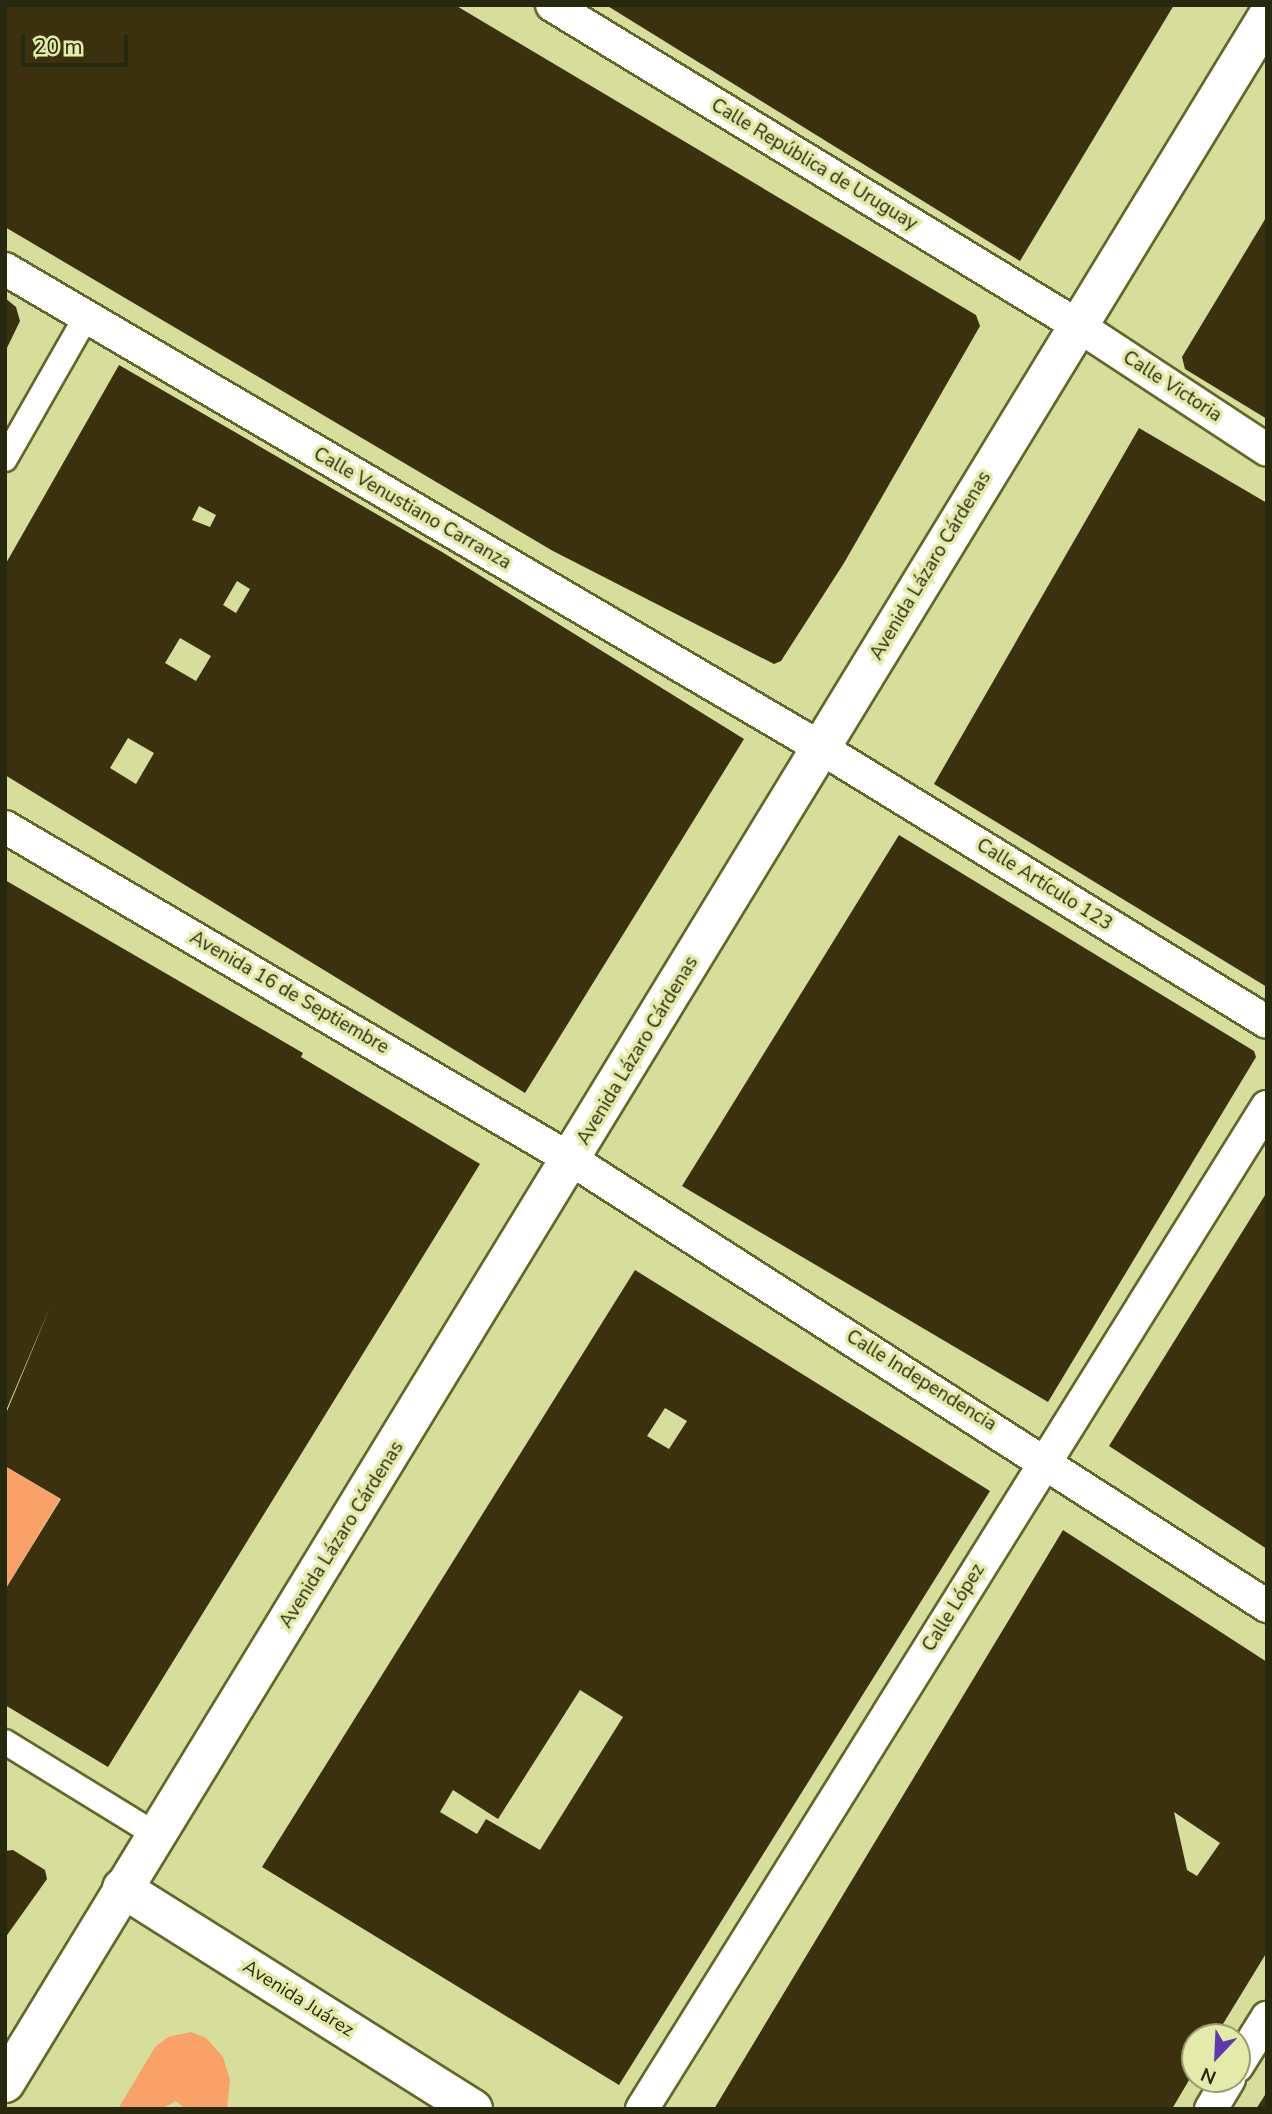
<!DOCTYPE html>
<meta charset="utf-8">
<style>
body{margin:0}
#map{position:relative;width:1272px;height:2114px;overflow:hidden;background:#d7de9b;font-family:"Nunito Sans",sans-serif}
div>[style]{position:absolute}
.green>*{inset:0;background:#faa167}
.building>*{inset:0;background:#3b310f}
.roads{filter:drop-shadow(2px 0 #636728) drop-shadow(-2px 0 #636728) drop-shadow(0 2px #636728) drop-shadow(0 -2px #636728)}
.pedestrian>*{height:24px;margin:-12px;padding:0 12px;transform-origin:12px;border-radius:12px;background:#fff}
.minor>*{height:32px;margin:-16px;padding:0 16px;transform-origin:16px;border-radius:16px;background:#fff}
.secondary>*{height:38px;margin:-19px;padding:0 19px;transform-origin:19px;border-radius:19px;background:#fff}
.primary>*{height:38px;margin:-19px;padding:0 19px;transform-origin:19px;border-radius:19px;background:#fff}
span{translate:-50% -50%;white-space:nowrap;text-align:center;line-height:1.15;-webkit-text-stroke:7px #e4eba8;paint-order:stroke}
.street-label{font-size:19px;color:#27290e}
.frame{position:absolute;inset:0;border:7px solid #27290e;pointer-events:none}
.north{position:absolute;left:1181px;top:2023px;width:70px;height:70px;box-sizing:border-box;background:#e4eba8;border:2px solid #989d6a;border-radius:50%;rotate:203deg;font-size:19px;font-weight:700;line-height:28px;text-align:center;color:#27290e}
.north::after{content:'';display:block;margin:auto;width:24px;height:32px;background:#5f38b0;clip-path:polygon(50% 0,100% 100%,50% 72%,0 100%)}
.scale{position:absolute;left:21px;top:35px;width:107px;height:32px;box-sizing:border-box;border:4px solid #27290e;border-top:0;padding-left:9px;font-size:21px;line-height:24px;white-space:nowrap;color:#27290e;-webkit-text-stroke:5px #e4eba8;paint-order:stroke}
</style>
<div id="map">
<div class="green">
<i style="clip-path:polygon(5px 1466px,60px 1499px,5px 1590px)"></i>
<i style="clip-path:polygon(191px 2032px,206px 2038px,223px 2057px,230px 2080px,227px 2109px,185px 2109px,176px 2101px,161px 2109px,118px 2109px,155px 2047px,168px 2037px)"></i>
</div>
<div class="building">
<i style="clip-path:polygon(5px 5px,455px 5px,976px 315px,980px 326px,844px 563px,781px 661px,774px 664px,553px 551px,5px 227px)"></i>
<i style="clip-path:polygon(606px 5px,1174px 5px,1020px 261px)"></i>
<i style="clip-path:polygon(1267px 216px,1267px 419px,1185px 369px,1182px 357px)"></i>
<i style="clip-path:polygon(5px 298px,16px 307px,20px 321px,5px 352px)"></i>
<i style="clip-path:polygon(evenodd,119px 365px,442px 552px,744px 739px,525px 1093px,5px 775px,5px 565px,119px 365px,199px 506px,216px 515px,210px 527px,192px 520px,199px 506px,119px 365px,237px 581px,250px 589px,236px 613px,223px 605px,237px 581px,119px 365px,180px 638px,211px 656px,196px 681px,165px 663px,180px 638px,119px 365px,128px 738px,154px 753px,136px 784px,110px 768px,128px 738px)"></i>
<i style="clip-path:polygon(1139px 428px,1267px 503px,1267px 987px,934px 784px)"></i>
<i style="clip-path:polygon(899px 835px,1254px 1051px,1256px 1057px,1048px 1402px,682px 1186px)"></i>
<i style="clip-path:polygon(5px 880px,303px 1053px,301px 1057px,480px 1164px,108px 1767px,5px 1705px,5px 1590px,61px 1499px,5px 1466px,5px 1416px,51px 1305px,5px 1413px)"></i>
<i style="clip-path:polygon(1267px 1192px,1267px 1549px,1109px 1446px)"></i>
<i style="clip-path:polygon(evenodd,635px 1270px,990px 1491px,619px 2085px,262px 1867px,635px 1270px,665px 1408px,687px 1421px,669px 1449px,647px 1436px,665px 1408px,635px 1270px,580px 1690px,623px 1717px,540px 1850px,486px 1819px,477px 1834px,440px 1812px,453px 1790px,498px 1819px,580px 1690px)"></i>
<i style="clip-path:polygon(evenodd,1063px 1530px,1267px 1662px,1267px 1952px,1215px 2037px,1195px 2037px,1195px 2070px,1172px 2109px,714px 2109px,1063px 1530px,1174px 1812px,1220px 1843px,1197px 1876px,1187px 1870px,1174px 1812px)"></i>
<i style="clip-path:polygon(13px 1850px,45px 1870px,47px 1879px,5px 1938px,5px 1851px)"></i>
<i style="clip-path:polygon(1267px 2092px,1267px 2109px,1256px 2109px)"></i>
</div>
<div class="roads">
<div class="pedestrian">
<i style="left:5px;top:459px;width:161px;rotate:-60.3deg"></i>
<i style="left:5px;top:1742px;width:177px;rotate:31.6deg"></i>
</div>
<div class="minor">
<i style="left:552px;top:5px;width:615px;rotate:31.36deg"></i>
<i style="left:1077px;top:325px;width:227px;rotate:33.3deg"></i>
<i style="left:5px;top:269px;width:946px;rotate:30.41deg"></i>
<i style="left:821px;top:748px;width:523px;rotate:31.56deg"></i>
<i style="left:5px;top:827px;width:658px;rotate:30.43deg"></i>
<i style="left:572px;top:1160px;width:826px;rotate:32.69deg"></i>
<i style="left:1237px;top:2066px;width:57px;rotate:-58deg"></i>
<i style="left:642px;top:2109px;width:1181px;rotate:-58.05deg"></i>
<i style="left:1211px;top:2109px;width:35px;rotate:-59deg"></i>
</div>
<div class="secondary">
<i style="left:122px;top:1888px;width:415px;rotate:32.2deg"></i>
</div>
<div class="primary">
<i style="left:5px;top:2083px;width:2421px;rotate:-58.58deg"></i>
</div>
</div>
<div class="street-label">
<span style="left:814px;top:165px;rotate:31deg">Calle República de Uruguay</span>
<span style="left:1172px;top:387px;rotate:33deg">Calle Victoria</span>
<span style="left:412px;top:509px;rotate:30deg">Calle Venustiano Carranza</span>
<span style="left:931px;top:566px;rotate:-59deg">Avenida Lázaro Cárdenas</span>
<span style="left:1044px;top:885px;rotate:32deg">Calle Artículo 123</span>
<span style="left:289px;top:993px;rotate:30deg">Avenida 16 de Septiembre</span>
<span style="left:638px;top:1051px;rotate:-59deg">Avenida Lázaro Cárdenas</span>
<span style="left:921px;top:1381px;rotate:32deg">Calle Independencia</span>
<span style="left:342px;top:1535px;rotate:-58deg">Avenida Lázaro Cárdenas</span>
<span style="left:954px;top:1608px;rotate:-58deg">Calle López</span>
<span style="left:298px;top:1999px;rotate:32deg">Avenida Juárez</span>
</div>
<div class="frame"></div>
<div class="north">N</div>
<div class="scale">20 m</div>
</div>
